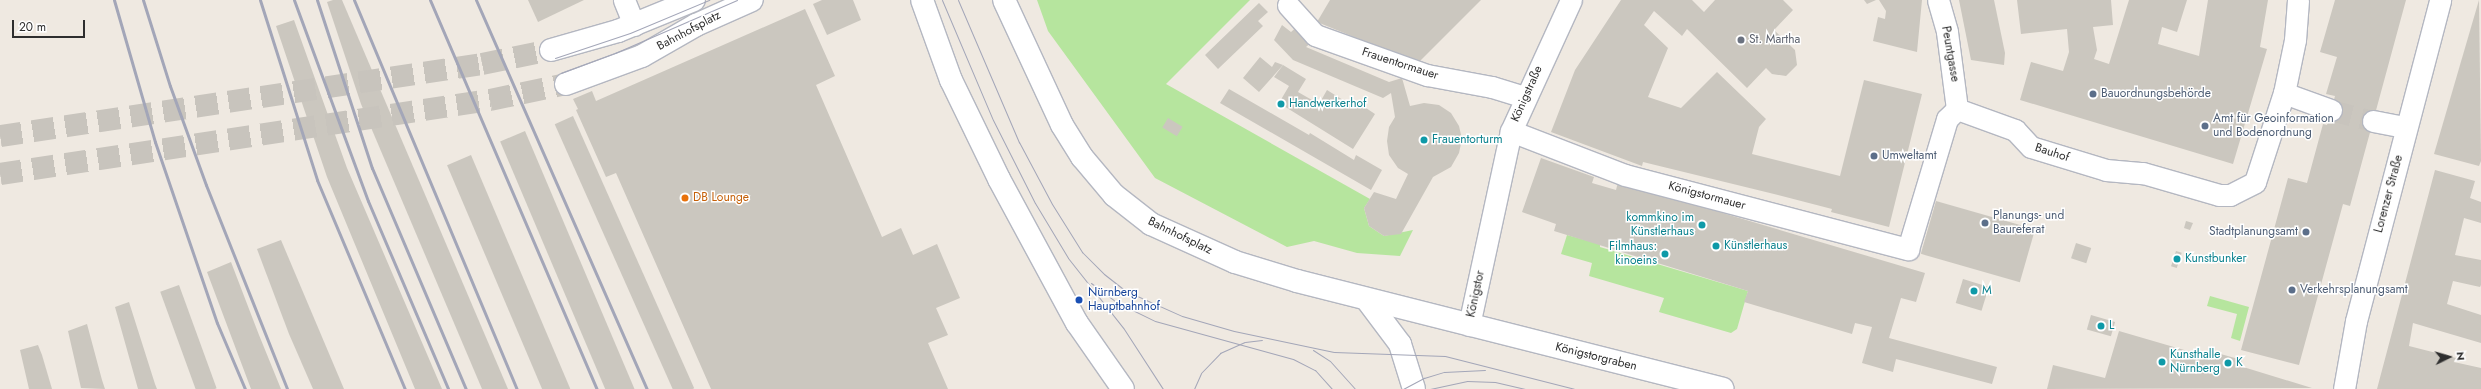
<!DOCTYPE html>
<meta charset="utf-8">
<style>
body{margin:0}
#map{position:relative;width:2481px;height:389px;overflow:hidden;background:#efe9e1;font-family:Jost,sans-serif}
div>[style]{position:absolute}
.green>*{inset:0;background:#b6e59e}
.building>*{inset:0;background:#cbc7bf;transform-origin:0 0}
.street-tunnel>*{height:21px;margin-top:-10.5px;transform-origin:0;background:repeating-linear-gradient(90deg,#c8c4bd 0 21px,transparent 0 31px)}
.secondary-tunnel>*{height:22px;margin-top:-11px;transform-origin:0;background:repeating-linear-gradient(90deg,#c8c4bd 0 22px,transparent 0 33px)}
.roads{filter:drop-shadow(1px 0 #b4b7c1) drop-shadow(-1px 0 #b4b7c1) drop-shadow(0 1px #b4b7c1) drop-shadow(0 -1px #b4b7c1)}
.street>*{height:21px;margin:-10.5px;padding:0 10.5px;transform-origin:10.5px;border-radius:10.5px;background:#fff}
.secondary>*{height:22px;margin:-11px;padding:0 11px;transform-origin:11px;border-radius:11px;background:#fff}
.tram>*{height:1px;margin:-0.5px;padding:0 0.5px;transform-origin:0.5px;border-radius:0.5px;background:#a3a6b8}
.rail>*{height:3px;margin:-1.5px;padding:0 1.5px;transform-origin:1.5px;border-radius:1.5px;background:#a3a6b8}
.dots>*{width:11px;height:11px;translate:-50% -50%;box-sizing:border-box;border:2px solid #fff;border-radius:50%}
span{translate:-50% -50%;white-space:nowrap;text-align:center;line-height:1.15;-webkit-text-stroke:3px #fff;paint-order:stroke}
.street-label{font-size:12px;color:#2e2e2e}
.worship-label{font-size:12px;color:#5b616d}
.left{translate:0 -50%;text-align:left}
.service-label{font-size:12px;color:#4e5e75}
.right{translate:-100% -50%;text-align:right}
.culture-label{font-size:12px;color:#0d838f}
.food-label{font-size:12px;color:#c56008}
.transit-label{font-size:12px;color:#164399}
.north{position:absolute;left:2429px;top:337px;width:40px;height:40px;-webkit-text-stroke:3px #fff;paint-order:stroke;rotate:85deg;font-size:11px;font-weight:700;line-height:16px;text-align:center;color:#2e2e2e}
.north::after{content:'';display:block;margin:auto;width:14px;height:18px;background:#2e2e2e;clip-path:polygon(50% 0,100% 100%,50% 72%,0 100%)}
.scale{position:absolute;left:12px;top:20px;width:73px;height:18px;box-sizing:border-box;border:2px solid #2e2e2e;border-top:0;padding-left:5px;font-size:12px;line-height:14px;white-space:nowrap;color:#2e2e2e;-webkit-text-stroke:3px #fff;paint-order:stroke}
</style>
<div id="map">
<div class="green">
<i style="clip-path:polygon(1037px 0,1250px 0,1166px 84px,1370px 199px,1364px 208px,1369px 226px,1384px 236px,1413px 230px,1400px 256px,1357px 253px,1314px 241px,1287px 247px,1155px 178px,1048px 31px)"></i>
<i style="clip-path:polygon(1567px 235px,1600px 244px,1600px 247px,1748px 291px,1737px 329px,1731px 333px,1659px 312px,1664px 298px,1589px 276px,1592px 263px,1561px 254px)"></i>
<i style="clip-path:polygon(2210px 296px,2249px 307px,2240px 341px,2231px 338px,2237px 314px,2207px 306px)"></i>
</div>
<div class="building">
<i style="clip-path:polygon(333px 0,342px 0,508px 389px,482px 389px,361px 104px,327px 2px)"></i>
<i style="clip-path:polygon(528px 0,584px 0,538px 22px)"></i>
<i style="clip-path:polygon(822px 0,853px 0,861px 20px,827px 35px,813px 4px)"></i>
<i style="clip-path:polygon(1330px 0,1481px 0,1418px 63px,1317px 22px)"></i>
<i style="clip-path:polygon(1621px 0,1692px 0,1704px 12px,1715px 0,1783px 0,1793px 10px,1774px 30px,1795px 50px,1797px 65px,1786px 76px,1772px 74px,1766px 68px,1747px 88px,1687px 29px,1682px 36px,1654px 11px,1644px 25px,1668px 48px,1648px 97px,1681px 108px,1717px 72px,1766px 119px,1759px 127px,1752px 154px,1840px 176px,1864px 80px,1922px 94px,1889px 227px,1831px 212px,1832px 209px,1774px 194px,1643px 162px,1642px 166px,1551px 132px,1575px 70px)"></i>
<i style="clip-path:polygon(1864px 0,1876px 0,1867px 4px)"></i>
<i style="clip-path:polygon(1879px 0,1922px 0,1917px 52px,1873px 41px,1878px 17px,1885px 19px,1886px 11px)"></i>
<i style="clip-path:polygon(1959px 0,1994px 0,2005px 53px,2004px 65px,1971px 60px)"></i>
<i style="clip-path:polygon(2017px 0,2111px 0,2113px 25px,2093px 27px,2097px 50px,2094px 59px,2109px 64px,2129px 0,2187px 0,2177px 32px,2162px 27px,2158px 44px,2199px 56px,2208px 0,2268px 0,2260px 47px,2267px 49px,2233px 164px,2020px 100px,2031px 62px,2063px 71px,2069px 52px,2067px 29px,2021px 34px)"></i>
<i style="clip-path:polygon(2335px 0,2406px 0,2350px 206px,2343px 204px,2299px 365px,2241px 350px,2288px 178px,2307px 183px,2323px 124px,2327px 125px,2335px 96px,2326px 94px,2337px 57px,2320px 52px)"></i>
<i style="clip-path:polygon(2479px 0,2481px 161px,2479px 166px,2434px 154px)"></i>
<i style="clip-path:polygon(1259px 3px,1268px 12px,1258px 21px,1263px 26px,1218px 69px,1205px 55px)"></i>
<i style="clip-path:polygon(805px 9px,835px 76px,816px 85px,882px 237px,901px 228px,913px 255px,937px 244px,960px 298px,936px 308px,948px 335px,928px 343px,948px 389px,711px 389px,616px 173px,606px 177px,576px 110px,578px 109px,573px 99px,592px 91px,596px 101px)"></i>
<i style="clip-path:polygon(294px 20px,347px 168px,442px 389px,415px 389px,327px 177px,276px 26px)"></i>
<i style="clip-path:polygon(1282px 25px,1291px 32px,1299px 25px,1314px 40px,1306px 47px,1389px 82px,1402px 78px,1410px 106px,1424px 103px,1439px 105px,1451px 113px,1459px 126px,1462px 139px,1459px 153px,1451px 167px,1433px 177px,1401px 234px,1384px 236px,1369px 226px,1364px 208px,1374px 192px,1396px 199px,1408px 174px,1398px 168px,1389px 155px,1387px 141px,1389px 127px,1395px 117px,1391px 93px,1383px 98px,1293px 60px,1274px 40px)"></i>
<i style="clip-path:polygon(1260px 57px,1272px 67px,1275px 62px,1283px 65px,1259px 92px,1243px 78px)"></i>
<i style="clip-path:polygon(1283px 65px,1306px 79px,1298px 92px,1319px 104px,1327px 90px,1351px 105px,1354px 100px,1375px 114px,1353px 149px,1279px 103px,1289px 86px,1274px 77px)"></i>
<i style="clip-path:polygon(1229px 89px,1309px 135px,1310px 133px,1354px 160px,1356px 155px,1382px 170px,1371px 190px,1220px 103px)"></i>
<i style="left:573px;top:116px;width:298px;height:20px;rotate:66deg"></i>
<i style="left:1168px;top:118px;width:17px;height:11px;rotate:31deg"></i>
<i style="left:525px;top:131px;width:281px;height:27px;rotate:67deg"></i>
<i style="left:471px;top:155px;width:254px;height:26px;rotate:67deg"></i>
<i style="clip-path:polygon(1541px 158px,1594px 177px,1592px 183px,1616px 190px,1618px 182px,1925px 273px,1916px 302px,1901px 298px,1889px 338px,1997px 367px,1992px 384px,1896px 359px,1893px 372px,1862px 363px,1872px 327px,1855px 323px,1852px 334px,1744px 302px,1748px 291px,1554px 231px,1556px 224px,1522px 212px)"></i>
<i style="clip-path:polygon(2435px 170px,2475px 181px,2470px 198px,2481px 202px,2481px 223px,2464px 218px,2455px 255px,2481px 260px,2481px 285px,2480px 287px,2453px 281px,2447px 304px,2481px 315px,2481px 343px,2413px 323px,2409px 346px,2456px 358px,2454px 362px,2481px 368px,2481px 389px,2377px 389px)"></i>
<i style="left:1936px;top:201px;width:103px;height:55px;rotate:16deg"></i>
<i style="clip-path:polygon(2186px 221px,2193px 223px,2190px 230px,2184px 228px)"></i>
<i style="clip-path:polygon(281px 240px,344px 389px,313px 389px,289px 334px,257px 249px)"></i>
<i style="left:2076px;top:243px;width:16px;height:16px;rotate:18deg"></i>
<i style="left:2176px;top:251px;width:6px;height:16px;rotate:18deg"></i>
<i style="clip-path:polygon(231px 262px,259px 335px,281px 389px,251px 389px,207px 272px)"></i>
<i style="left:1963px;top:279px;width:27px;height:25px;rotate:17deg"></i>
<i style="left:179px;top:285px;width:110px;height:20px;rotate:70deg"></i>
<i style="clip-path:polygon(129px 302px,155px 384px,157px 389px,138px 389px,115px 307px)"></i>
<i style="left:2091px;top:315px;width:25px;height:15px;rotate:16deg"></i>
<i style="clip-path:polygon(87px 324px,102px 380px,105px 389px,81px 388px,68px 331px)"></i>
<i style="clip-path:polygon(2119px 331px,2215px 359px,2217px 353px,2242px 360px,2240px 366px,2312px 388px,2047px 389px,2053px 365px,2105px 378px)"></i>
<i style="clip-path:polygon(38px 345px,42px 355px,52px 389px,29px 389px,20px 350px)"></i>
</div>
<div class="street-tunnel">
<i style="left:2331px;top:110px;width:43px;rotate:14.7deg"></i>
</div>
<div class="secondary-tunnel">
<i style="left:0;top:136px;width:487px;rotate:-8.5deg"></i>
<i style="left:482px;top:64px;width:70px;rotate:-11.5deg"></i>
<i style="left:0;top:174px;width:496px;rotate:-8.6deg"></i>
<i style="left:490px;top:100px;width:78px;rotate:-11.9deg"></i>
</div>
<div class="roads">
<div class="street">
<i style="left:624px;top:0;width:27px;rotate:68deg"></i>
<i style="left:1938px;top:0;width:33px;rotate:74deg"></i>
<i style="left:1947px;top:32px;width:78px;rotate:82.6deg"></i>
<i style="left:1288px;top:5px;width:40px;rotate:48deg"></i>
<i style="left:1315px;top:35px;width:119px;rotate:19.7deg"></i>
<i style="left:1427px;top:75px;width:66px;rotate:10.5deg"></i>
<i style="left:1492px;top:87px;width:34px;rotate:17deg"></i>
<i style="left:2284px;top:93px;width:50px;rotate:19.9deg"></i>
<i style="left:1957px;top:109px;width:62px;rotate:19.9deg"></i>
<i style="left:2015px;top:130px;width:23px;rotate:47deg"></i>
<i style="left:2031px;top:147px;width:78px;rotate:17deg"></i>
<i style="left:2106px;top:170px;width:37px;rotate:5deg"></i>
<i style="left:2143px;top:173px;width:79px;rotate:16.1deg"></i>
<i style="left:2219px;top:195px;width:11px"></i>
<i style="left:2230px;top:195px;width:28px;rotate:-27deg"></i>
<i style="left:2255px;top:182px;width:94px;rotate:-72deg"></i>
<i style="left:2284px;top:93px;width:54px;rotate:-78.3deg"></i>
<i style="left:2295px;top:40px;width:40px;rotate:-85.7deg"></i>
<i style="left:2373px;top:121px;width:33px;rotate:11deg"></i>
<i style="left:1511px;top:131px;width:122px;rotate:21.1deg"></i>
<i style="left:1625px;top:175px;width:293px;rotate:14.7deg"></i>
<i style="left:1908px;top:249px;width:136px;rotate:-73.3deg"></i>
<i style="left:1947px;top:119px;width:14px;rotate:-45deg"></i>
<i style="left:1469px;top:325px;width:198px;rotate:-77.8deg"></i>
<i style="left:1511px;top:131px;width:144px;rotate:-65.4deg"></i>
<i style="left:2344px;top:389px;width:69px;rotate:-80deg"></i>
<i style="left:2356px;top:321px;width:332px;rotate:-75.3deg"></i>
</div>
<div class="secondary">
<i style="left:922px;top:0;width:85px;rotate:70.1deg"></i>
<i style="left:951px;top:80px;width:110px;rotate:64.1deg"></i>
<i style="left:999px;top:179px;width:164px;rotate:61.6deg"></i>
<i style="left:1077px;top:323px;width:80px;rotate:55.1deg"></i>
<i style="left:1004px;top:0;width:138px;rotate:65.1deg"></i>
<i style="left:1062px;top:125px;width:38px;rotate:58deg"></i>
<i style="left:1082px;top:157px;width:50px;rotate:49.9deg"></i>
<i style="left:1114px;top:195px;width:47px;rotate:38.1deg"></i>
<i style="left:1151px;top:224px;width:92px;rotate:24.3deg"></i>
<i style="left:1235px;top:262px;width:65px;rotate:17deg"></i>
<i style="left:1297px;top:281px;width:439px;rotate:14.2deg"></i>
<i style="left:551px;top:50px;width:70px;rotate:-15.8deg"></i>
<i style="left:618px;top:31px;width:82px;rotate:-22.2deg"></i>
<i style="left:566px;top:84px;width:81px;rotate:-20.2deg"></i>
<i style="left:642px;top:56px;width:62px;rotate:-29.9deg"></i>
<i style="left:696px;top:25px;width:61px;rotate:-24.1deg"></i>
<i style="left:1367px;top:300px;width:55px;rotate:53.1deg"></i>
<i style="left:1400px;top:344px;width:47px;rotate:72.7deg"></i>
</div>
</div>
<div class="tram">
<i style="left:942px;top:0;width:130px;rotate:67deg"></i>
<i style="left:993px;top:120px;width:93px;rotate:63.2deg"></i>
<i style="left:1035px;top:203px;width:64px;rotate:59deg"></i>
<i style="left:1068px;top:258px;width:90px;rotate:51.7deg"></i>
<i style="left:1124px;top:329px;width:72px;rotate:57deg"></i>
<i style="left:958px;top:0;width:155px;rotate:66.8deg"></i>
<i style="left:1019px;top:142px;width:70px;rotate:62deg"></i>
<i style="left:1052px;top:204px;width:57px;rotate:58deg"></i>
<i style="left:1082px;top:252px;width:31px;rotate:45deg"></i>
<i style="left:1104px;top:274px;width:28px;rotate:38deg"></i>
<i style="left:1126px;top:291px;width:61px;rotate:24.1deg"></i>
<i style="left:1182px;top:316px;width:54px;rotate:16.1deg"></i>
<i style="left:1234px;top:331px;width:102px;rotate:11.9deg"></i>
<i style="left:1334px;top:352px;width:111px;rotate:2.1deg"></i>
<i style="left:1445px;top:356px;width:133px;rotate:14.3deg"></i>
<i style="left:555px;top:58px;width:79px;rotate:-18.4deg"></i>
<i style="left:630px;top:33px;width:86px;rotate:-22.7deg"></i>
<i style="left:561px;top:73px;width:58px;rotate:-20.3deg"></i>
<i style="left:615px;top:53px;width:133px;rotate:-23.5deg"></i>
<i style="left:1091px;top:283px;width:31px;rotate:37deg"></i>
<i style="left:1116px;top:302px;width:43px;rotate:26deg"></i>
<i style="left:1155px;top:321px;width:143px;rotate:15.4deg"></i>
<i style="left:1293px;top:359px;width:25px;rotate:27deg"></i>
<i style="left:1315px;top:370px;width:25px;rotate:48deg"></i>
<i style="left:1313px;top:350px;width:20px;rotate:33deg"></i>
<i style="left:1330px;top:361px;width:38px;rotate:48deg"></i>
<i style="left:1194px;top:389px;width:17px;rotate:-66deg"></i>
<i style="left:1201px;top:373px;width:28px;rotate:-46deg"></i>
<i style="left:1220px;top:353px;width:27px;rotate:-24deg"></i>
<i style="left:1245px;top:342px;width:17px;rotate:-7deg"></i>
<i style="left:1403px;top:389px;width:24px;rotate:-28deg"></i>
<i style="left:1424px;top:378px;width:21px;rotate:-17deg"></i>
<i style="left:1444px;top:372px;width:41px;rotate:-2.8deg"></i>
<i style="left:1430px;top:389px;width:38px;rotate:-12deg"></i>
<i style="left:1467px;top:381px;width:28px;rotate:2deg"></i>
<i style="left:1495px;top:382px;width:32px;rotate:13deg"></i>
</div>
<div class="rail">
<i style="left:114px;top:0;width:148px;rotate:73.9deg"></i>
<i style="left:155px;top:142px;width:191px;rotate:71.1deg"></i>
<i style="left:217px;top:323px;width:72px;rotate:67deg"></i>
<i style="left:143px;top:0;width:90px;rotate:72.6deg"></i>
<i style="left:170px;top:86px;width:105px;rotate:70deg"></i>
<i style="left:206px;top:185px;width:219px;rotate:68.3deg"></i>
<i style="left:260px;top:0;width:189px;rotate:72.4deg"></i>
<i style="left:317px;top:180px;width:227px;rotate:67.2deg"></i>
<i style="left:294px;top:0;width:214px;rotate:69.8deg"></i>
<i style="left:368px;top:201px;width:204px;rotate:66.9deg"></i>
<i style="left:317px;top:0;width:177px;rotate:71.9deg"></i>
<i style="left:372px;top:168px;width:240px;rotate:67deg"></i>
<i style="left:354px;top:0;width:422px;rotate:67.3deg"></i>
<i style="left:430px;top:0;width:423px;rotate:66.8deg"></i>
<i style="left:476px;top:0;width:425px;rotate:66.3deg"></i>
</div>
<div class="dots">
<i style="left:1741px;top:40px;background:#6b7280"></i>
<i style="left:2093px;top:94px;background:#5c6f8a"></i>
<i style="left:1281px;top:104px;background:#0f9aa8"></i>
<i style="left:2205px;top:126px;background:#5c6f8a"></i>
<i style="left:1424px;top:140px;background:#0f9aa8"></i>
<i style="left:1874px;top:156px;background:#5c6f8a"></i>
<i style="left:685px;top:198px;background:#e8710a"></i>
<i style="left:1985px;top:223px;background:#5c6f8a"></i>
<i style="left:1702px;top:225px;background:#0f9aa8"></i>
<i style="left:2306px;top:232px;background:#5c6f8a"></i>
<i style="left:1716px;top:246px;background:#0f9aa8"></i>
<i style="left:1665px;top:254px;background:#0f9aa8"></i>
<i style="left:2177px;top:259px;background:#0f9aa8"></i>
<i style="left:2292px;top:290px;background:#5c6f8a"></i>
<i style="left:1974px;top:291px;background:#0f9aa8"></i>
<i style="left:1079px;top:300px;background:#1a4fb4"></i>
<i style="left:2101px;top:326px;background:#0f9aa8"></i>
<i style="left:2162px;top:362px;background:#0f9aa8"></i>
<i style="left:2228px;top:363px;background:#0f9aa8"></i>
</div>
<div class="street-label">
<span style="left:689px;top:31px;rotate:-28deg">Bahnhofsplatz</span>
<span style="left:1950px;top:54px;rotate:80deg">Peuntgasse</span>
<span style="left:1400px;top:64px;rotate:18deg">Frauentormauer</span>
<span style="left:1527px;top:94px;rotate:-66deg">Königstraße</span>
<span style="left:2052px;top:153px;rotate:18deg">Bauhof</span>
<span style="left:2389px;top:194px;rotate:-75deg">Lorenzer Straße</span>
<span style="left:1707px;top:196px;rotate:15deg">Königstormauer</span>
<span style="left:1180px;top:236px;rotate:26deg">Bahnhofsplatz</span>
<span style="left:1476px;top:294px;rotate:-78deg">Königstor</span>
<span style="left:1596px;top:357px;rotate:14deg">Königstorgraben</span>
</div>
<div class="worship-label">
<span class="left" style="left:1749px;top:40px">St. Martha</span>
</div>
<div class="service-label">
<span class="left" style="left:2101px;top:94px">Bauordnungsbehörde</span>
<span class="left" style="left:2213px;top:126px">Amt für Geoinformation<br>und Bodenordnung</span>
<span class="left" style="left:1882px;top:156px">Umweltamt</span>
<span class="left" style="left:1993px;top:223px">Planungs- und<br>Baureferat</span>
<span class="right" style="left:2298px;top:232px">Stadtplanungsamt</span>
<span class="left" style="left:2300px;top:290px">Verkehrsplanungsamt</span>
</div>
<div class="culture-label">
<span class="left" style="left:1289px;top:104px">Handwerkerhof</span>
<span class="left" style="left:1432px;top:140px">Frauentorturm</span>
<span class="right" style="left:1694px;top:225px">kommkino im<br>Künstlerhaus</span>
<span class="left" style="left:1724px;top:246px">Künstlerhaus</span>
<span class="right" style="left:1657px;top:254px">Filmhaus:<br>kinoeins</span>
<span class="left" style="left:2185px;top:259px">Kunstbunker</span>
<span class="left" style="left:1982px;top:291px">M</span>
<span class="left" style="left:2109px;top:326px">L</span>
<span class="left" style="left:2170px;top:362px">Kunsthalle<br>Nürnberg</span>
<span class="left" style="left:2236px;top:363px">K</span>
</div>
<div class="food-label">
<span class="left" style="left:693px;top:198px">DB Lounge</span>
</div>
<div class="transit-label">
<span class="left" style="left:1088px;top:300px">Nürnberg<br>Hauptbahnhof</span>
</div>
<div class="north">N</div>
<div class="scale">20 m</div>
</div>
